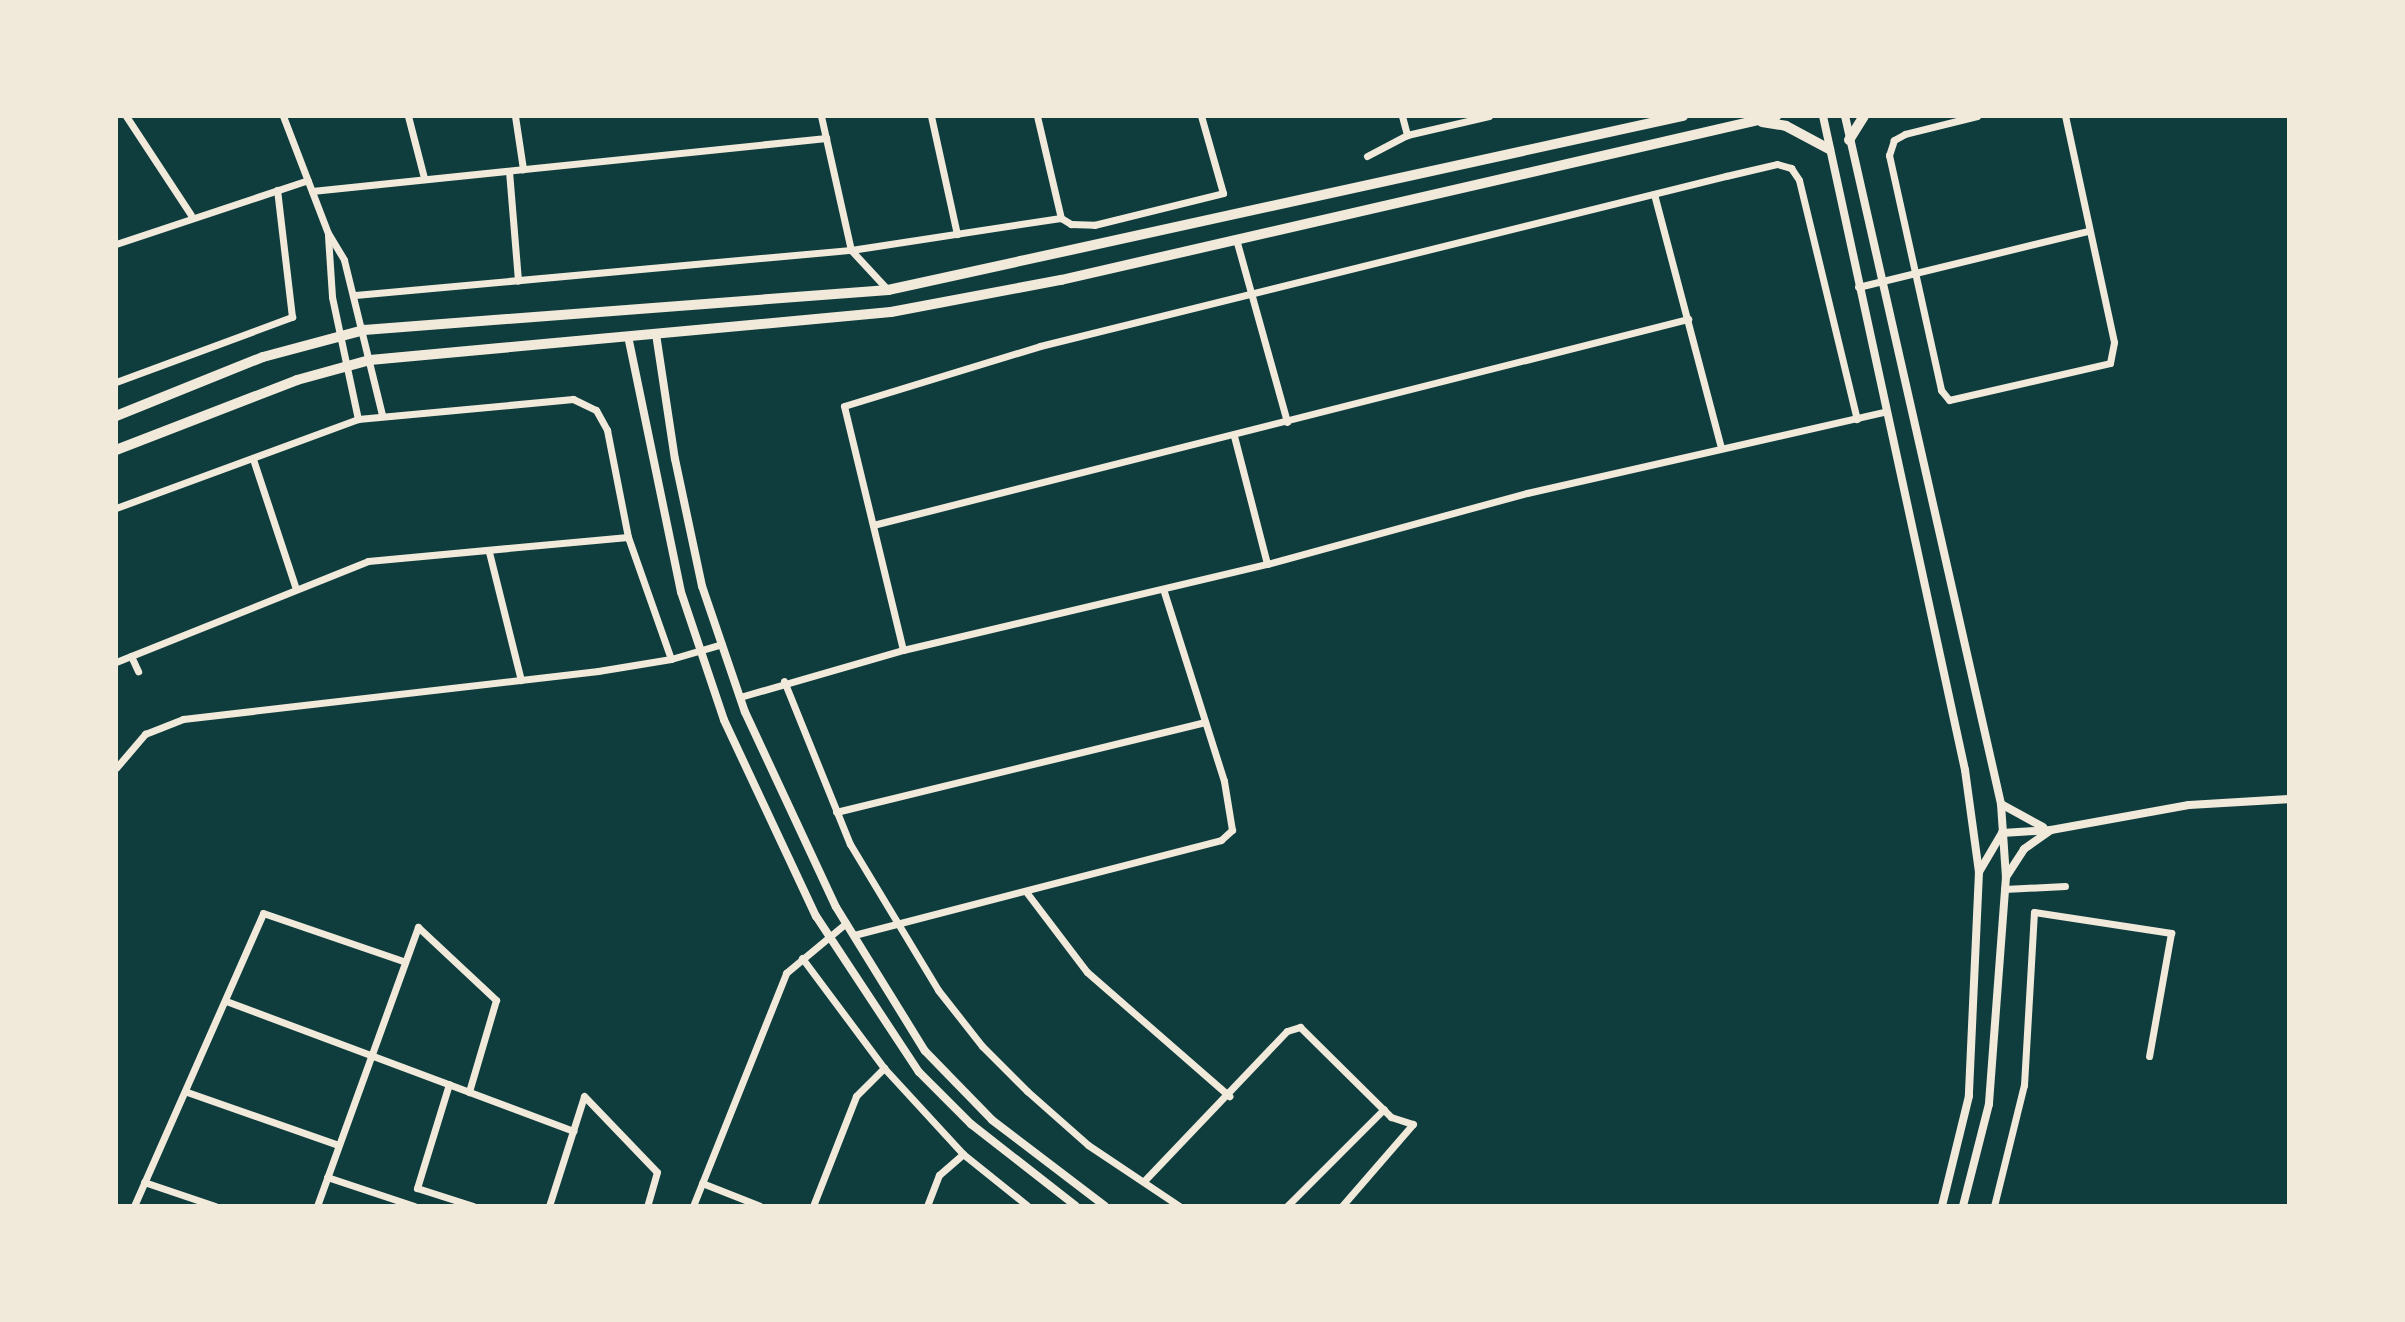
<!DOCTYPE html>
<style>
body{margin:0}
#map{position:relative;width:2405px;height:1322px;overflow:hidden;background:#0f3d3e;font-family:"Crimson Pro",serif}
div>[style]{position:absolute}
.minor>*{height:7px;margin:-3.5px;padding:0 3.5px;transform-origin:3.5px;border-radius:3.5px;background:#f1e9da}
.tertiary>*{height:8px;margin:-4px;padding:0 4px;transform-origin:4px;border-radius:4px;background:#f1e9da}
.primary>*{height:10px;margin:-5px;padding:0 5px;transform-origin:5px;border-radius:5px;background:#f1e9da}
span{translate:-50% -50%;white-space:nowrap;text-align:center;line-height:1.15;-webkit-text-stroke:6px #f1e9da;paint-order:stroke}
.frame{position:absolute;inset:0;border:118px solid #f1e9da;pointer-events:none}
</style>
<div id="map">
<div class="minor">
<i style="left:126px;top:116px;width:118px;rotate:56.7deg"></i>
<i style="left:283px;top:116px;width:125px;rotate:69deg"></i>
<i style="left:328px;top:233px;width:31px;rotate:59deg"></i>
<i style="left:344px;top:260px;width:160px;rotate:76.2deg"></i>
<i style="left:408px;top:116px;width:64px;rotate:75.5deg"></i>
<i style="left:515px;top:116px;width:54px;rotate:81.4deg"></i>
<i style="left:821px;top:116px;width:137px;rotate:77.4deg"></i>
<i style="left:851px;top:250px;width:54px;rotate:47.2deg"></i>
<i style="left:931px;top:116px;width:121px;rotate:77.6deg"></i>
<i style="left:1037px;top:116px;width:105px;rotate:76.8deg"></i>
<i style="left:1402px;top:116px;width:20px;rotate:75deg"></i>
<i style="left:1977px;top:116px;width:74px;rotate:166deg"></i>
<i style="left:1905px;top:134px;width:13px;rotate:151deg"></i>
<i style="left:1894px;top:140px;width:16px;rotate:108deg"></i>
<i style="left:1889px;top:155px;width:241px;rotate:77.5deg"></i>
<i style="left:1941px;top:390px;width:13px;rotate:51deg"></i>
<i style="left:1949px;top:400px;width:165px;rotate:-12.9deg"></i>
<i style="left:2110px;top:363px;width:21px;rotate:-79deg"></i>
<i style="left:2114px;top:342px;width:231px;rotate:-102.2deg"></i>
<i style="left:1367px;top:156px;width:45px;rotate:-27.7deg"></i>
<i style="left:1407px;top:135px;width:84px;rotate:-13deg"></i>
<i style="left:509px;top:171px;width:110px;rotate:85.3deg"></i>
<i style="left:312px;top:191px;width:517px;rotate:-5.89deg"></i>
<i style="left:1654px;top:194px;width:263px;rotate:75.2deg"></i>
<i style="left:328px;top:236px;width:61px;rotate:86.2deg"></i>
<i style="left:332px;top:297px;width:125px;rotate:78deg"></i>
<i style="left:1236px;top:239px;width:190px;rotate:74.4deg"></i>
<i style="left:116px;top:244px;width:202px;rotate:-18.4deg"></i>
<i style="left:1858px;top:287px;width:236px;rotate:-13.7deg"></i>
<i style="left:355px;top:295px;width:498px;rotate:-5.2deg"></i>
<i style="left:851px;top:250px;width:212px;rotate:-8.7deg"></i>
<i style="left:1061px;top:218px;width:12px;rotate:31deg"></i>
<i style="left:1071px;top:224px;width:23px;rotate:2deg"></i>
<i style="left:1094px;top:225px;width:133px;rotate:-13.9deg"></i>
<i style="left:1223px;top:193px;width:80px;rotate:-105.9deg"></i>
<i style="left:116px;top:382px;width:188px;rotate:-20.3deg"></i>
<i style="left:292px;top:317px;width:128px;rotate:-96.7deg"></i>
<i style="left:1234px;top:436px;width:132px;rotate:75.5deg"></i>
<i style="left:253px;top:459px;width:137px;rotate:71.7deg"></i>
<i style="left:116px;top:508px;width:258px;rotate:-20.2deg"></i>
<i style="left:358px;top:419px;width:216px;rotate:-5.3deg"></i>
<i style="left:573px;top:399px;width:25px;rotate:26deg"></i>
<i style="left:596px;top:410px;width:23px;rotate:61deg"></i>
<i style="left:607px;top:430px;width:109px;rotate:78.9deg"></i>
<i style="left:628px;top:537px;width:129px;rotate:70.6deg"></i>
<i style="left:873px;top:525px;width:841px;rotate:-14.19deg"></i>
<i style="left:489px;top:552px;width:132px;rotate:76deg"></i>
<i style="left:903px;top:650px;width:251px;rotate:-103.6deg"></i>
<i style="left:844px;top:406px;width:205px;rotate:-17deg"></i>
<i style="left:1040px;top:346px;width:707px;rotate:-13.92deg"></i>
<i style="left:1726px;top:176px;width:52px;rotate:-13.2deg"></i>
<i style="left:1777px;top:164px;width:15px;rotate:16deg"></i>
<i style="left:1791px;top:168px;width:14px;rotate:56deg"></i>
<i style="left:1799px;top:180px;width:246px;rotate:76.4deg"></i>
<i style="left:131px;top:656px;width:17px;rotate:65deg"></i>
<i style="left:116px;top:662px;width:271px;rotate:-21.8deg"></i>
<i style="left:368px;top:561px;width:261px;rotate:-5.3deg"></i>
<i style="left:784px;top:681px;width:176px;rotate:68deg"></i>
<i style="left:850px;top:844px;width:170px;rotate:58.9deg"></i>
<i style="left:938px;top:990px;width:71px;rotate:51.8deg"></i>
<i style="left:982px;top:1046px;width:64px;rotate:45deg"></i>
<i style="left:1027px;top:1091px;width:81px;rotate:41.5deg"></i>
<i style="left:1088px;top:1145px;width:110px;rotate:33.8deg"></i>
<i style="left:740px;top:697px;width:170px;rotate:-16.1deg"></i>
<i style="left:903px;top:650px;width:374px;rotate:-13.3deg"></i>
<i style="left:1267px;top:564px;width:270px;rotate:-15.3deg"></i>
<i style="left:1527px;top:493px;width:365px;rotate:-12.8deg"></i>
<i style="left:116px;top:768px;width:45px;rotate:-49.5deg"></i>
<i style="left:145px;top:734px;width:41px;rotate:-21.5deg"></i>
<i style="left:183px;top:719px;width:418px;rotate:-6.6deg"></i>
<i style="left:598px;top:671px;width:74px;rotate:-9.3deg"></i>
<i style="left:671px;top:659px;width:53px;rotate:-16.4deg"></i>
<i style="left:836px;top:812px;width:380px;rotate:-13.7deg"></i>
<i style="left:2004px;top:889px;width:61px;rotate:-2.8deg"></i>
<i style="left:1027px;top:893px;width:99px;rotate:52.8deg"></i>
<i style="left:1087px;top:972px;width:189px;rotate:41.1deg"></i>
<i style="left:854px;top:935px;width:379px;rotate:-14.5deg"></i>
<i style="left:1221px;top:840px;width:15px;rotate:-42deg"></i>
<i style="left:1232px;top:830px;width:50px;rotate:-99.3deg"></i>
<i style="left:1224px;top:781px;width:201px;rotate:-107.6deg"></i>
<i style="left:802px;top:958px;width:137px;rotate:53.3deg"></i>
<i style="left:884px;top:1068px;width:117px;rotate:47.4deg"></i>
<i style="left:963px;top:1154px;width:83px;rotate:38.7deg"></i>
<i style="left:226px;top:1001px;width:371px;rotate:20.5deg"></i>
<i style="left:449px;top:1084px;width:109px;rotate:107.1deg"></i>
<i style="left:417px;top:1188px;width:59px;rotate:17.8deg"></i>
<i style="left:187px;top:1092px;width:160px;rotate:19.3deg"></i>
<i style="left:327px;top:1177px;width:92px;rotate:18.4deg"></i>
<i style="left:1144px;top:1181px;width:207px;rotate:-46.4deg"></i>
<i style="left:1287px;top:1031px;width:14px;rotate:-17deg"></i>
<i style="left:1300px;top:1027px;width:128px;rotate:44.7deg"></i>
<i style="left:1391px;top:1117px;width:23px;rotate:18deg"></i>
<i style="left:1413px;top:1124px;width:108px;rotate:130.9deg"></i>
<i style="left:144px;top:1182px;width:75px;rotate:18.7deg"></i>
<i style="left:702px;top:1183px;width:62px;rotate:21.6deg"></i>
<i style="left:134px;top:1206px;width:320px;rotate:-66.2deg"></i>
<i style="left:263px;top:913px;width:148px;rotate:18.9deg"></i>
<i style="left:317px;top:1206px;width:297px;rotate:-70.1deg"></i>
<i style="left:418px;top:927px;width:107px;rotate:43.1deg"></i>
<i style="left:496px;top:1000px;width:96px;rotate:106.4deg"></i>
<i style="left:549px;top:1206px;width:115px;rotate:-72.3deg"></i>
<i style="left:584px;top:1096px;width:105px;rotate:46.2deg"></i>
<i style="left:657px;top:1172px;width:35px;rotate:106deg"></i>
<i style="left:693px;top:1206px;width:251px;rotate:-68.2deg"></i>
<i style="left:786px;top:973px;width:78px;rotate:-39.8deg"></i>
<i style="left:813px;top:1206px;width:118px;rotate:-68.6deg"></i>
<i style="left:856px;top:1096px;width:40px;rotate:-45deg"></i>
<i style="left:927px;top:1206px;width:33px;rotate:-69deg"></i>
<i style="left:939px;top:1175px;width:32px;rotate:-41deg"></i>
<i style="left:1287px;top:1206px;width:137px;rotate:-45deg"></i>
<i style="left:1994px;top:1206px;width:125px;rotate:-76.1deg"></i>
<i style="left:2024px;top:1085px;width:173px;rotate:-86.7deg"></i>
<i style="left:2034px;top:912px;width:139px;rotate:8.7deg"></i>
<i style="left:2171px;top:933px;width:125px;rotate:100.1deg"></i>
</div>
<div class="tertiary">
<i style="left:1823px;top:116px;width:669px;rotate:77.75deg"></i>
<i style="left:1965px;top:770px;width:103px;rotate:82.2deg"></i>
<i style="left:1979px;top:872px;width:224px;rotate:92.6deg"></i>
<i style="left:1969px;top:1096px;width:113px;rotate:103.8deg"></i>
<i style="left:1845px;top:116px;width:705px;rotate:77.22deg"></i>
<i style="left:2001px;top:804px;width:73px;rotate:86.1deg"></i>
<i style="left:2006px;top:877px;width:228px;rotate:94.3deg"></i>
<i style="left:1989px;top:1104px;width:105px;rotate:104.3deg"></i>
<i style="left:656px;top:334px;width:126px;rotate:81.4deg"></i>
<i style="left:675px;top:459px;width:130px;rotate:78deg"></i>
<i style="left:702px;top:586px;width:133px;rotate:71.2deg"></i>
<i style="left:745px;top:712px;width:215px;rotate:65deg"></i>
<i style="left:836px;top:907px;width:169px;rotate:58.3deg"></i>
<i style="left:925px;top:1051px;width:96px;rotate:45.8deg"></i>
<i style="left:992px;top:1120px;width:142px;rotate:37.3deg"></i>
<i style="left:628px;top:336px;width:261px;rotate:78.3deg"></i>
<i style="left:681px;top:592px;width:135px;rotate:71.4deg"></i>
<i style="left:724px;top:720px;width:217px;rotate:64.9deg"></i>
<i style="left:816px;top:916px;width:187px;rotate:56.6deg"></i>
<i style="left:919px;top:1072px;width:74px;rotate:45deg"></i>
<i style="left:971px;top:1124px;width:133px;rotate:38deg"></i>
<i style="left:2001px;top:804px;width:48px;rotate:28.7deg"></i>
<i style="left:1979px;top:872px;width:45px;rotate:-59.5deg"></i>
<i style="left:2002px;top:833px;width:49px;rotate:-3.5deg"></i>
<i style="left:2051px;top:830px;width:140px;rotate:-10.3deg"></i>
<i style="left:2189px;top:805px;width:100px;rotate:-3.4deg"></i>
<i style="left:2006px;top:877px;width:33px;rotate:-57deg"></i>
<i style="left:2024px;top:849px;width:33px;rotate:-35deg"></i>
</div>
<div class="primary">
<i style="left:1762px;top:122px;width:24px;rotate:9deg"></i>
<i style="left:1786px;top:126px;width:49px;rotate:28.1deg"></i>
<i style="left:1849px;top:140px;width:28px;rotate:-58deg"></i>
<i style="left:116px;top:416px;width:158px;rotate:-21.9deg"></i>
<i style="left:263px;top:357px;width:105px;rotate:-15deg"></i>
<i style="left:364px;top:330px;width:526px;rotate:-4.37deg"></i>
<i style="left:888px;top:290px;width:814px;rotate:-12.35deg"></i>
<i style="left:116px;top:450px;width:194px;rotate:-21.1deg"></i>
<i style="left:297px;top:380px;width:76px;rotate:-15.3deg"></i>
<i style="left:370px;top:360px;width:523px;rotate:-5.26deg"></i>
<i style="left:891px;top:312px;width:173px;rotate:-10.7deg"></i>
<i style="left:1061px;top:280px;width:734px;rotate:-12.92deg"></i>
</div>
<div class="frame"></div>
</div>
